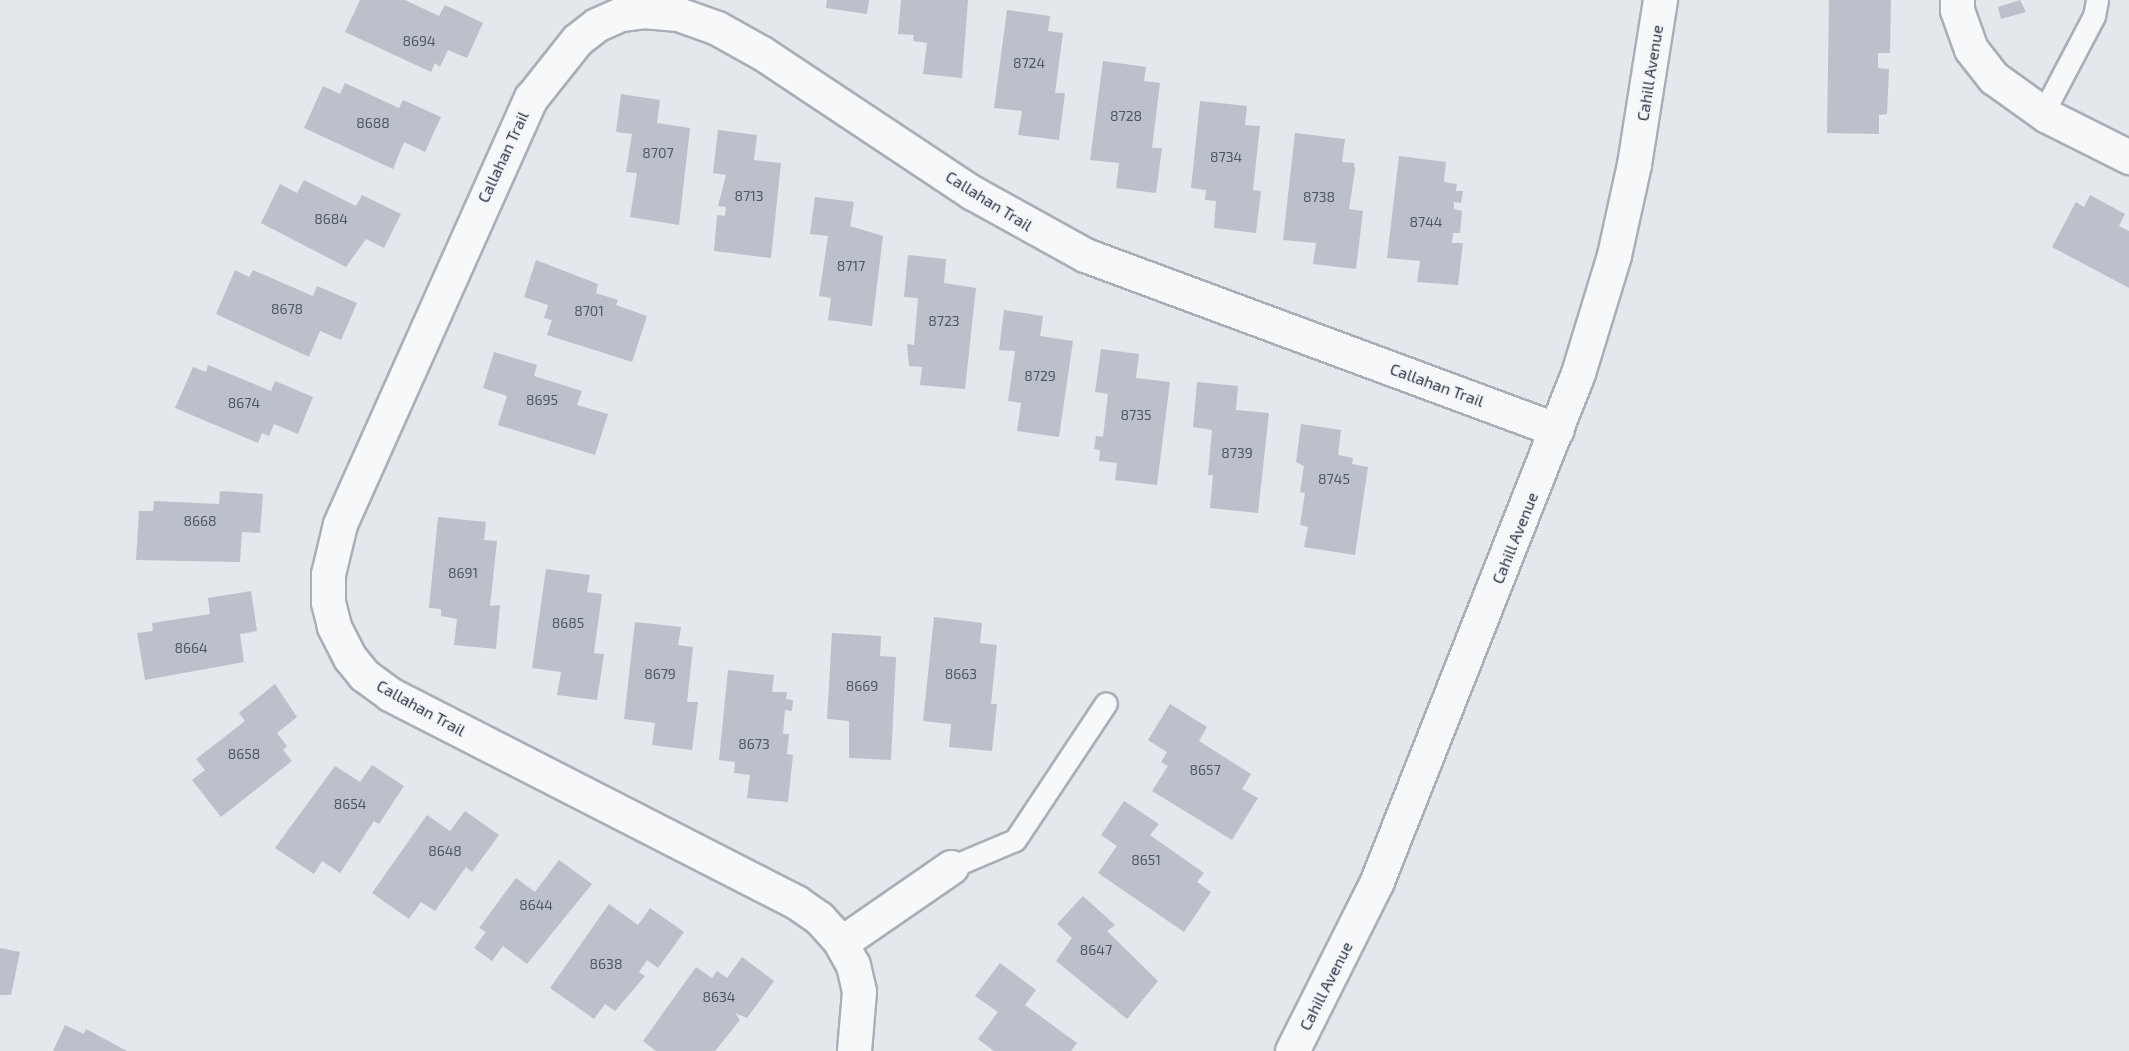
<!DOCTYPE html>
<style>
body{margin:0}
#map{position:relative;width:2129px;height:1051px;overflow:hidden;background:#e4e7ec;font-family:"Exo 2",sans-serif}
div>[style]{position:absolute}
.building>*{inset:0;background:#bbc0ca}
.roads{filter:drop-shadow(2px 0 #a9aeb7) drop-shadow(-2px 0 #a9aeb7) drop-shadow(0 2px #a9aeb7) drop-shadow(0 -2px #a9aeb7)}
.service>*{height:21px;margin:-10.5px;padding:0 10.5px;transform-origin:10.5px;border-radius:10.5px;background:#f7f8fa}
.minor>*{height:33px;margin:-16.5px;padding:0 16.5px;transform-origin:16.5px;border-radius:16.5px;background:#f7f8fa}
.tertiary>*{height:33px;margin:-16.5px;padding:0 16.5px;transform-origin:16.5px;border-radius:16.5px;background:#f7f8fa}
span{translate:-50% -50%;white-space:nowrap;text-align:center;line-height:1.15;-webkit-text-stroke:6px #f4f6f9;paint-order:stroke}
.number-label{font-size:14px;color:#4f5766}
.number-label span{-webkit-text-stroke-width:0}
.street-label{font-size:16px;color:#2b3445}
</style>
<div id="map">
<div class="building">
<i style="clip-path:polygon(360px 0,405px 0,439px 16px,445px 5px,483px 23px,467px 58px,448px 50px,440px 67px,435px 63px,431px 72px,345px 32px)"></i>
<i style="clip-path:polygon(827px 0,869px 0,867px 14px,826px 8px)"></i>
<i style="clip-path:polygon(901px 0,968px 0,962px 78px,923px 74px,927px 43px,913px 41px,914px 35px,898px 34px)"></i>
<i style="clip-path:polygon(1829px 0,1891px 0,1890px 53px,1878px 53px,1878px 68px,1889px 69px,1887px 114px,1879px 115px,1879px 134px,1827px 133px)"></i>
<i style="clip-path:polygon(2020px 0,2026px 12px,2001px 19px,1998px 7px)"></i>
<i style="clip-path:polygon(1007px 10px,1050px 16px,1048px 31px,1063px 33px,1055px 93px,1065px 93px,1059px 140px,1018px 135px,1022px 111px,994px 108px)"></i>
<i style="clip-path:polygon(1103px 61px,1146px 67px,1144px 81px,1160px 83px,1152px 148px,1162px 148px,1156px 193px,1116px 188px,1119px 163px,1090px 160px)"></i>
<i style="clip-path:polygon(345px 83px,399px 108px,403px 100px,441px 117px,425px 152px,404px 142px,393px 169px,304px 128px,323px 86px,340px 94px)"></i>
<i style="clip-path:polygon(621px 94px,660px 100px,657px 123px,690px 128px,679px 225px,630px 217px,637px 173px,626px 172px,632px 134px,616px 132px)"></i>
<i style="clip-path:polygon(1200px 101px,1247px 106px,1245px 125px,1260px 126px,1253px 190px,1261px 191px,1256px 233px,1214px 228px,1216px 201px,1205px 200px,1206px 190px,1191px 188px)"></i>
<i style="clip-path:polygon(718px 130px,757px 135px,754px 160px,781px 163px,771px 258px,714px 251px,717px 215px,725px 216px,726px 207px,718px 206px,726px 175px,713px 173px)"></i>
<i style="clip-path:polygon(1295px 133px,1345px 139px,1342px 162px,1354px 163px,1355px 170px,1349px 209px,1363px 211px,1356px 269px,1313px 264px,1316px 243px,1283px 240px)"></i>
<i style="clip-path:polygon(1399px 156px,1446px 162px,1444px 182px,1457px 184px,1456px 191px,1463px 191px,1461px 203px,1454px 202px,1454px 209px,1462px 211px,1460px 233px,1453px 233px,1452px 243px,1463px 243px,1458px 285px,1417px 282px,1420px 261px,1387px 258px)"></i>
<i style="clip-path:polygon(304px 180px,356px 206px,362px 195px,401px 214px,384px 248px,366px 239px,346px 267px,261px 223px,280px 184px,297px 193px)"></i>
<i style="clip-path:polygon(2090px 195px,2125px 214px,2119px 226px,2129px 231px,2129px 288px,2052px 247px,2076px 202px,2084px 207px)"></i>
<i style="clip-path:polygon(815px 197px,854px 202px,850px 226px,883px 236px,872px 326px,828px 320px,831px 298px,819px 296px,828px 236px,810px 234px)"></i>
<i style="clip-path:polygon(908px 255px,946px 259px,944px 283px,976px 288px,965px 389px,920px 385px,922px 367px,909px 366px,907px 344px,914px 345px,918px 298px,904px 297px)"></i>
<i style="clip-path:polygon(536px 260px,598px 284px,596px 293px,618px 300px,616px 305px,647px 316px,632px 362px,547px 335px,552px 320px,544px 318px,548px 305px,524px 297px)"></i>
<i style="clip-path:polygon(235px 270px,249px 277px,253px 270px,313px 296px,317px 286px,357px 303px,341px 340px,320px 331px,309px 357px,216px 314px)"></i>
<i style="clip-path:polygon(1004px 310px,1043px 316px,1040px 336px,1073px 341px,1059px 437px,1017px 431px,1021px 403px,1008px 401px,1015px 351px,999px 350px)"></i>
<i style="clip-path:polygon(1101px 349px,1139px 354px,1136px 378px,1170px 382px,1157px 485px,1115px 480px,1117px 463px,1099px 461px,1100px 450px,1094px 449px,1096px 436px,1103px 437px,1108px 394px,1095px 392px)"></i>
<i style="clip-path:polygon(494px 352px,537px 365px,534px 376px,582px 391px,577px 405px,608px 414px,595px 455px,498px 425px,507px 396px,483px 388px)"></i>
<i style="clip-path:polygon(208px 365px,271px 391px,275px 381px,313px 397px,298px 434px,274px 424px,269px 436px,262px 433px,258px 443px,175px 408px,193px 367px,206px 372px)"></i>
<i style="clip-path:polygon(1197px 382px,1238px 386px,1236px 410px,1269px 413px,1258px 513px,1210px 508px,1213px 475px,1208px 475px,1212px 430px,1193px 427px)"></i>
<i style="clip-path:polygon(1301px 424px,1341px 430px,1338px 455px,1353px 458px,1352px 464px,1368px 467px,1355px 555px,1304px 547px,1308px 527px,1300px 525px,1305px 493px,1300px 492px,1304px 466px,1296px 462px)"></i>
<i style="clip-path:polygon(220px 491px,263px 494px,260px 533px,242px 532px,240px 562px,136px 560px,139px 511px,153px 511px,154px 501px,219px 504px)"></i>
<i style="clip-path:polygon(438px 517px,486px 522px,484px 540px,497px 541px,490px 606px,500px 605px,496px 649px,454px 645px,457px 619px,441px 616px,441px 609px,429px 608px)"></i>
<i style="clip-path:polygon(546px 569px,590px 575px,587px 592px,602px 594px,594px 653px,604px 654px,597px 700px,557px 695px,561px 672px,532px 668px)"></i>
<i style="clip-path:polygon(251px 591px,257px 631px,240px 634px,244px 662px,145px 680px,137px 633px,153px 631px,152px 623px,210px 614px,208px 598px)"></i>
<i style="clip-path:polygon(934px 617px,982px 623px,980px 643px,997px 645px,991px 704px,997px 704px,992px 751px,949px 747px,951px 724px,923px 721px)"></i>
<i style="clip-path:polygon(635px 622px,681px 627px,678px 645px,693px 647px,687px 702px,698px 702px,692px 750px,652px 745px,655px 723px,624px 719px)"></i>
<i style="clip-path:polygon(832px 633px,881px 636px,880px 656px,896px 657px,891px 760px,849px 758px,849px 721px,827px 719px)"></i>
<i style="clip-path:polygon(728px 670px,774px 675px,772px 692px,787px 692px,786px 699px,793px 700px,792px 711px,785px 710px,783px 734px,789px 734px,787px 754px,793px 755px,788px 802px,747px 798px,750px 775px,734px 773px,735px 762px,719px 760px)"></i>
<i style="clip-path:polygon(275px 684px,297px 717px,277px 733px,287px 746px,283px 750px,292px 761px,221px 817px,192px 780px,205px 770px,196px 759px,245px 721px,239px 713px)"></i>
<i style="clip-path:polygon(1170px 704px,1207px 727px,1199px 741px,1251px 774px,1242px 789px,1258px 798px,1232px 840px,1152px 791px,1168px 766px,1161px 762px,1167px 752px,1148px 740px)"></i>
<i style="clip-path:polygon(372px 765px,404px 786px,379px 824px,374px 821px,340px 873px,322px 861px,314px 874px,275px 848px,335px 766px,360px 782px)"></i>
<i style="clip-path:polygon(1124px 801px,1159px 824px,1150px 835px,1204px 873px,1197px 882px,1211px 892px,1184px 932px,1098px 873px,1117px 846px,1101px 835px)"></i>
<i style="clip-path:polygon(465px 811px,499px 835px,472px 872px,466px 867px,435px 911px,421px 902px,409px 919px,372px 893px,427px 815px,450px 831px)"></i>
<i style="clip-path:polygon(559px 860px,592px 884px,527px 964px,503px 946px,492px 961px,474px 948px,486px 932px,479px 928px,516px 878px,535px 892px)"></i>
<i style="clip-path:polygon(1083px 896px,1115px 925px,1107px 931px,1158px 981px,1127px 1019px,1056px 961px,1072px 938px,1057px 924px)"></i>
<i style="clip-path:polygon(609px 904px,638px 925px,650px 908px,684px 932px,658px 968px,647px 960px,639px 972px,645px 976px,615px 1011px,605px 1004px,594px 1019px,550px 988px)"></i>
<i style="clip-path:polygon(0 948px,20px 952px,11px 995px,0 995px)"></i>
<i style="clip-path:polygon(742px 957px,774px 981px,747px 1018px,735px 1013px,740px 1020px,715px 1051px,656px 1051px,643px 1041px,696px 967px,712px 978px,717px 971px,727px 978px)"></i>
<i style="clip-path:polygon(1000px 963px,1036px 990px,1025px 1005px,1077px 1043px,1071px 1051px,994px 1051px,978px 1039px,998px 1012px,975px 996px)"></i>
<i style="clip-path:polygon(65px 1025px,84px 1034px,86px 1029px,127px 1051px,53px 1051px)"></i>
</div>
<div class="roads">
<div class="service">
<i style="left:2043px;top:113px;width:110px;rotate:-62.3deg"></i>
<i style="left:2094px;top:16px;width:16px;rotate:-79deg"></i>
<i style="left:951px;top:867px;width:69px;rotate:-22.9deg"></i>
<i style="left:1015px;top:840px;width:164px;rotate:-56.4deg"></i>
</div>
<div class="minor">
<i style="left:1957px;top:0;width:10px;rotate:90deg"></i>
<i style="left:1957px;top:10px;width:41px;rotate:70.3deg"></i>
<i style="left:1971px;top:49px;width:37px;rotate:52deg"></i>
<i style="left:1994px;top:78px;width:65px;rotate:35.6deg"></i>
<i style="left:2047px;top:116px;width:92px;rotate:26.6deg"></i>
<i style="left:841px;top:943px;width:134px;rotate:-34.6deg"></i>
<i style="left:854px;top:1051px;width:60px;rotate:-85.2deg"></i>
<i style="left:859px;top:991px;width:27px;rotate:-103deg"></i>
<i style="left:853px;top:965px;width:29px;rotate:-119deg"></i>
<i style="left:839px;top:940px;width:30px;rotate:-132deg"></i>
<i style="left:819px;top:918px;width:28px;rotate:-145deg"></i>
<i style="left:796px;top:902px;width:456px;rotate:-152.9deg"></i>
<i style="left:390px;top:694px;width:32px;rotate:-144deg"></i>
<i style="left:364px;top:675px;width:22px;rotate:-129deg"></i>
<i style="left:350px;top:658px;width:36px;rotate:-117deg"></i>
<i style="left:334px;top:626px;width:25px;rotate:-104deg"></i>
<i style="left:328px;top:602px;width:28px;rotate:-90deg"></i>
<i style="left:328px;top:574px;width:51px;rotate:-76.5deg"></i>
<i style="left:340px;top:524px;width:467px;rotate:-65.9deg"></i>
<i style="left:531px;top:98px;width:74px;rotate:-51.6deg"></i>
<i style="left:577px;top:40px;width:24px;rotate:-38deg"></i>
<i style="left:596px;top:25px;width:27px;rotate:-24deg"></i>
<i style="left:621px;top:14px;width:23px;rotate:-7deg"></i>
<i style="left:644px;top:11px;width:34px;rotate:5deg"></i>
<i style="left:678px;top:14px;width:41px;rotate:19.7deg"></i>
<i style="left:717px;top:28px;width:51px;rotate:29.1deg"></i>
<i style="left:762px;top:53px;width:253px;rotate:33.6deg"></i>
<i style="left:973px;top:193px;width:128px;rotate:29deg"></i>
<i style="left:1085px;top:255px;width:503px;rotate:20.34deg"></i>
</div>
<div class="tertiary">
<i style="left:1292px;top:1051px;width:190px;rotate:-63.4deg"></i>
<i style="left:1377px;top:881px;width:546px;rotate:-68.41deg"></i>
<i style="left:1578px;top:373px;width:123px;rotate:-73deg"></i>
<i style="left:1614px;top:255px;width:93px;rotate:-77.6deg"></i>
<i style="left:1634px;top:164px;width:166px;rotate:-81deg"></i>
</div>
</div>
<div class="number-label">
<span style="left:419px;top:41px">8694</span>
<span style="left:1029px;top:63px">8724</span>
<span style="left:1126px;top:116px">8728</span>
<span style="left:373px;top:123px">8688</span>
<span style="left:658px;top:153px">8707</span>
<span style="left:1226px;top:157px">8734</span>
<span style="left:749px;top:196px">8713</span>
<span style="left:1319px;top:197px">8738</span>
<span style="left:331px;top:219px">8684</span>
<span style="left:1426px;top:222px">8744</span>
<span style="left:851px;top:266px">8717</span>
<span style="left:287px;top:309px">8678</span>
<span style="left:589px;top:311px">8701</span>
<span style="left:944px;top:321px">8723</span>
<span style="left:1040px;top:376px">8729</span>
<span style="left:542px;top:400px">8695</span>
<span style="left:244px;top:403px">8674</span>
<span style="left:1136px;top:415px">8735</span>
<span style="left:1237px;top:453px">8739</span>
<span style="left:1334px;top:479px">8745</span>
<span style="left:200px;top:521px">8668</span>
<span style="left:463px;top:573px">8691</span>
<span style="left:568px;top:623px">8685</span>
<span style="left:191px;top:648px">8664</span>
<span style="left:660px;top:674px">8679</span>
<span style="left:961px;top:674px">8663</span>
<span style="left:862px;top:686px">8669</span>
<span style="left:754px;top:744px">8673</span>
<span style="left:244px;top:754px">8658</span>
<span style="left:1205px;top:770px">8657</span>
<span style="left:350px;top:804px">8654</span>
<span style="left:445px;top:851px">8648</span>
<span style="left:1146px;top:860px">8651</span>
<span style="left:536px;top:905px">8644</span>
<span style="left:1096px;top:950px">8647</span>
<span style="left:606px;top:964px">8638</span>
<span style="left:719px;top:997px">8634</span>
</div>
<div class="street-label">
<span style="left:1650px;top:73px;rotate:-81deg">Cahill Avenue</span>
<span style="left:503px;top:157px;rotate:-65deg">Callahan Trail</span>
<span style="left:989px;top:201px;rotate:32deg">Callahan Trail</span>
<span style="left:1437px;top:385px;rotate:20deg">Callahan Trail</span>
<span style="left:1515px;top:538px;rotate:-68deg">Cahill Avenue</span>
<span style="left:421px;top:708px;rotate:29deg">Callahan Trail</span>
<span style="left:1326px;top:986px;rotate:-63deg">Cahill Avenue</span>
</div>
</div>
